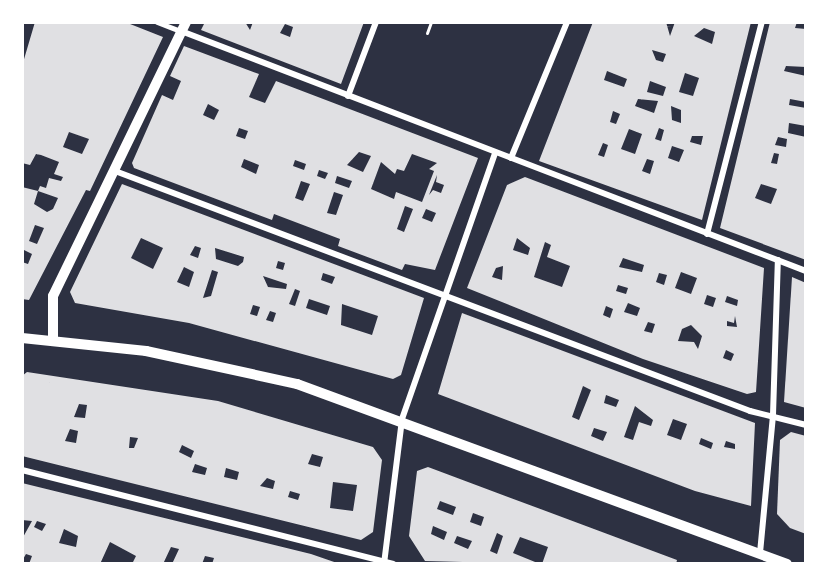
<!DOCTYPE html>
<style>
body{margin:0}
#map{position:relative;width:828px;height:586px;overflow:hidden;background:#2d3142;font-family:"Libre Baskerville",serif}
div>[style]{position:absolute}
.building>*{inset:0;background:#e0e0e3}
.path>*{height:3px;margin:-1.5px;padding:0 1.5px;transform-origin:1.5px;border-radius:1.5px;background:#fff}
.pedestrian>*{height:5px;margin:-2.5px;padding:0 2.5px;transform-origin:2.5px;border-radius:2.5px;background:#fff}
.minor>*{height:6px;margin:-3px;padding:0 3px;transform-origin:3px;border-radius:3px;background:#fff}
.tertiary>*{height:10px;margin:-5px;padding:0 5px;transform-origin:5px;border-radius:5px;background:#fff}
span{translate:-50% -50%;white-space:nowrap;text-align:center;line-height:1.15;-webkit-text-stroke:6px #fff;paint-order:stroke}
.frame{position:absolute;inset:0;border:24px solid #fff;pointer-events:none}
</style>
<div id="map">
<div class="building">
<i style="clip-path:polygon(evenodd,35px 22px,125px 22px,163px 37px,90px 191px,86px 190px,29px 300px,22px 299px,22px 262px,28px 264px,32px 254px,22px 249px,22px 187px,38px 191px,40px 186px,46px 188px,49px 178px,61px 181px,63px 177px,54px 174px,59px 162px,41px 155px,36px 154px,30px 165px,22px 163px,22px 66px,35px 22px,69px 132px,89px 139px,82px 154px,63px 147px,69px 132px,35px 22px,38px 191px,58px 198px,53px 209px,47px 212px,34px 204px,38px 191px,35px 22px,35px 225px,44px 228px,37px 244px,29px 241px,35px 225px)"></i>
<i style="clip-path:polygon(evenodd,205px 22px,245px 22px,250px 30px,253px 22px,364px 22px,341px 84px,201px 30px,205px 22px,285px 24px,293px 27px,290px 37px,280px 33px,285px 24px)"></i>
<i style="clip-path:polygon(evenodd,593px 22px,666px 22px,670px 36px,675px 22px,751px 22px,702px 220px,539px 161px,593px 22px,704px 28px,715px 32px,712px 44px,694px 36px,704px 28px,593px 22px,652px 50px,666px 54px,663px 62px,656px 60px,652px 50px,593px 22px,607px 71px,627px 79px,624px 87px,604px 80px,607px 71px,593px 22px,685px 73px,699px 78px,693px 96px,679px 92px,685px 73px,593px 22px,650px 81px,666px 87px,663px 96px,647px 92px,650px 81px,593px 22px,638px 99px,658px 101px,654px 113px,635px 106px,638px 99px,593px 22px,671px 106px,681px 110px,681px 123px,672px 120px,671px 106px,593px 22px,613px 111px,620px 114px,616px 124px,610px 122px,613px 111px,593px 22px,659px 128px,664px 130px,661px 141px,655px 139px,659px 128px,593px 22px,629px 129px,642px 134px,635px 154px,621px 149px,629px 129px,593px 22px,692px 136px,703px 136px,701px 145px,690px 142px,692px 136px,593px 22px,603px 143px,608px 145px,604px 157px,598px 155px,603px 143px,593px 22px,672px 146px,684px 150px,679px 162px,668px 158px,672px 146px,593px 22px,647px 159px,654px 161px,650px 174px,642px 171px,647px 159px)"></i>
<i style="clip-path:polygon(evenodd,770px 22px,797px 22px,795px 28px,806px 29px,806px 67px,786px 66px,784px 71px,806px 76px,806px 102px,790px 99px,789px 105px,806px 108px,806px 126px,789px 123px,788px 133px,806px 137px,806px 260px,720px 228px,770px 22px,778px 137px,787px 139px,786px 147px,775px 145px,778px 137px,770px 22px,774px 153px,779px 154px,777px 164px,771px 163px,774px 153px,770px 22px,761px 184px,777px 189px,771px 204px,755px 198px,761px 184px)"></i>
<i style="clip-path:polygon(evenodd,184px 46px,259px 74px,249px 97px,265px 103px,276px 81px,478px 158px,435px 270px,405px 264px,402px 270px,338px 246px,340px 239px,274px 214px,272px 220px,134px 168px,132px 163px,162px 95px,173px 100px,181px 81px,170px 76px,184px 46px,208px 104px,219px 110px,214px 120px,203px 115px,208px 104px,184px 46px,239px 128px,248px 131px,245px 139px,236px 136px,239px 128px,184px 46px,359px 152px,371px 156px,363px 172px,347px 165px,359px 152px,184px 46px,412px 154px,437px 163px,429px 169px,434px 171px,422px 202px,396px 192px,394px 199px,371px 189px,381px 162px,395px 174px,397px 169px,404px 171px,412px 154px,184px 46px,244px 159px,259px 165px,256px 174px,241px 167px,244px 159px,184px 46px,295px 160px,306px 164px,304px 170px,293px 166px,295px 160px,184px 46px,319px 170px,328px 173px,325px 179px,317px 176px,319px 170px,184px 46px,437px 175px,436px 182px,444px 185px,441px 193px,433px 190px,429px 195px,437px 175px,184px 46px,337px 176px,352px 181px,349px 188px,335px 183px,337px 176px,184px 46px,301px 181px,310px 184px,303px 201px,295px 198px,301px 181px,184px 46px,334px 192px,343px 195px,336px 215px,327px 213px,334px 192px,184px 46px,405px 206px,413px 209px,404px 232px,397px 229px,405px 206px,184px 46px,426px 209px,436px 213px,432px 222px,422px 218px,426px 209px)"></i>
<i style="clip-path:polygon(evenodd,525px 177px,764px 268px,756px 392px,747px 394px,643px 359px,467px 288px,507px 185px,525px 177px,517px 238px,530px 248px,528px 255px,513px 250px,517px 238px,525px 177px,545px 242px,551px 245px,547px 257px,570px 266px,562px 287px,534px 277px,545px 242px,525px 177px,623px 258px,644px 265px,642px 272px,619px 267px,623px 258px,525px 177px,503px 266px,502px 280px,492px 277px,496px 268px,503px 266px,525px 177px,681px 272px,697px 278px,691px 294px,675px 288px,681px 272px,525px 177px,659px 273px,667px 275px,664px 285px,656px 282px,659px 273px,525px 177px,618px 285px,628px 288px,626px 294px,616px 291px,618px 285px,525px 177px,707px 295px,716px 298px,713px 307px,704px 304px,707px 295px,525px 177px,727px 296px,738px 300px,737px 306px,725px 302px,727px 296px,525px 177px,628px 303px,640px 308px,637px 316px,624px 312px,628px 303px,525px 177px,606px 306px,613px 309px,610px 318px,603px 315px,606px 306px,525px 177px,735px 316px,737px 327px,727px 326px,727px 321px,734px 323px,735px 316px,525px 177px,648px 322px,655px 324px,652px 333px,644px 331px,648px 322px,525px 177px,691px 325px,702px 336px,698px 349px,694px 342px,678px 341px,682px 329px,691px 325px,525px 177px,726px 350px,734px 354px,731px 361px,723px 358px,726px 350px)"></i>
<i style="clip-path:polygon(evenodd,122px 184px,424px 298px,401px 375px,393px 379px,189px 323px,75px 303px,70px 292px,122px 184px,141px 238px,163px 248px,153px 269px,131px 258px,141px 238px,122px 184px,195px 246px,201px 248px,198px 258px,190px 255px,195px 246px,122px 184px,215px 248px,244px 257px,243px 262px,238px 266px,216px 259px,215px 248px,122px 184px,278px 261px,285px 263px,283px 270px,276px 268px,278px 261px,122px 184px,184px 267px,194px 272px,189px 287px,177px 282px,184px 267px,122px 184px,212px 270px,218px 272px,211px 296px,203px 298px,212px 270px,122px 184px,323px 273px,335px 277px,332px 284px,321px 280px,323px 273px,122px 184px,263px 276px,287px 284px,286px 289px,268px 287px,263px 276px,122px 184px,295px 289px,300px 291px,295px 306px,289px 304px,295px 289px,122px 184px,309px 299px,330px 306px,327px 315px,306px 308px,309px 299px,122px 184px,342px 304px,378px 316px,372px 335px,341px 325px,342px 304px,122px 184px,253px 305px,260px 307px,257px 316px,250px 314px,253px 305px,122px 184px,270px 311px,276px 313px,273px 322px,266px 320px,270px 311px)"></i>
<i style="clip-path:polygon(792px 277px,806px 283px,806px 408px,784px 402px)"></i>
<i style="clip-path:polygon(evenodd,462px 313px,755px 423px,751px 506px,695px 491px,438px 394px,462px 313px,583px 386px,591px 390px,579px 420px,572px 417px,583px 386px,462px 313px,606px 395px,619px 400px,616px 407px,604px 403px,606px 395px,462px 313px,635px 406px,653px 420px,651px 426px,639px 422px,633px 440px,624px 437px,635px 406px,462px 313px,673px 419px,687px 424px,681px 440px,667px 435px,673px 419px,462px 313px,594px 428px,607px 432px,603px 441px,591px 436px,594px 428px,462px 313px,701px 438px,713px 443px,711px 449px,699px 444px,701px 438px,462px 313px,726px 441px,735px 444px,735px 449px,724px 447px,726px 441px)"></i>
<i style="clip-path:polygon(evenodd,27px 372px,218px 401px,373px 447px,382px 460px,373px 532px,361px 540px,22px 456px,22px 376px,27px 372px,79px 404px,87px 405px,85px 418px,74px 417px,79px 404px,27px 372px,70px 429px,78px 431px,76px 443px,65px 441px,70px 429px,27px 372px,130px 437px,138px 438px,134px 448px,129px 448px,130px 437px,27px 372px,182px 445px,194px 451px,191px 458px,179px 452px,182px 445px,27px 372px,312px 454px,323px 457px,320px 467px,308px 464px,312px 454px,27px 372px,195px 464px,207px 468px,205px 475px,192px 472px,195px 464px,27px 372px,226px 468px,239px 472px,237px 480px,224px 477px,226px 468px,27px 372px,267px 478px,275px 481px,273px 489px,260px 486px,267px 478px,27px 372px,333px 482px,357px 485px,353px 511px,330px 508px,333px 482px,27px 372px,290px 491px,300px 494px,298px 500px,288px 497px,290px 491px)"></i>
<i style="clip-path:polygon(791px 432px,806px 436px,806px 534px,790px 528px,777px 514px,780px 440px)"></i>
<i style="clip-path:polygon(evenodd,428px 467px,677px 560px,676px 564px,542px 564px,548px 547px,520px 537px,513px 553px,540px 564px,425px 561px,409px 536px,417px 471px,428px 467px,440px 501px,456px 507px,453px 515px,437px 509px,440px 501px,428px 467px,473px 513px,484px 517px,481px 526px,470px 522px,473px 513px,428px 467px,433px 526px,447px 532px,444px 540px,431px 534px,433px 526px,428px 467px,497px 533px,503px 536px,497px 554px,490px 551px,497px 533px,428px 467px,457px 536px,472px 541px,468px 549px,454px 543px,457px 536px)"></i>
<i style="clip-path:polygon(evenodd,22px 483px,311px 554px,340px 564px,212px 564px,214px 558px,205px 556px,202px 564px,172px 564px,179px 549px,171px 547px,163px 564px,132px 564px,136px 556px,110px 542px,100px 564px,29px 564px,32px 556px,26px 554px,22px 561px,22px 539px,32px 521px,22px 520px,22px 483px,37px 521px,46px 524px,42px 531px,34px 527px,37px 521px,22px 483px,64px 529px,78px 536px,76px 547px,59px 543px,64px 529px)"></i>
</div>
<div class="path">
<i style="left:427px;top:33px;width:12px;rotate:-70deg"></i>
</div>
<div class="pedestrian">
<i style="left:157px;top:22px;width:26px;rotate:21deg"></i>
</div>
<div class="minor">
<i style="left:181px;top:31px;width:669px;rotate:21.01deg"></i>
<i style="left:348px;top:96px;width:79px;rotate:-69.3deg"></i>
<i style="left:511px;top:158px;width:147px;rotate:-67.6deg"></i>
<i style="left:115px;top:171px;width:679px;rotate:20.7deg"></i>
<i style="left:750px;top:411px;width:58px;rotate:14deg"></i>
<i style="left:707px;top:234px;width:219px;rotate:-75.5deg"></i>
<i style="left:22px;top:470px;width:383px;rotate:14.2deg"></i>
<i style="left:760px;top:553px;width:139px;rotate:-84.6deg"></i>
<i style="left:773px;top:415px;width:155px;rotate:-88.2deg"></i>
<i style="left:384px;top:564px;width:146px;rotate:-82.9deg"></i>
<i style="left:402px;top:419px;width:282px;rotate:-70.7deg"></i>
</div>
<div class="tertiary">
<i style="left:22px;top:338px;width:125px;rotate:6deg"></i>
<i style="left:146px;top:351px;width:155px;rotate:12.3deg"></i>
<i style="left:297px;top:384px;width:522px;rotate:20.17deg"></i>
<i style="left:53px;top:340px;width:44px;rotate:-90deg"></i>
<i style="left:53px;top:296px;width:305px;rotate:-64.1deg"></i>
</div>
<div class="frame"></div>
</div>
